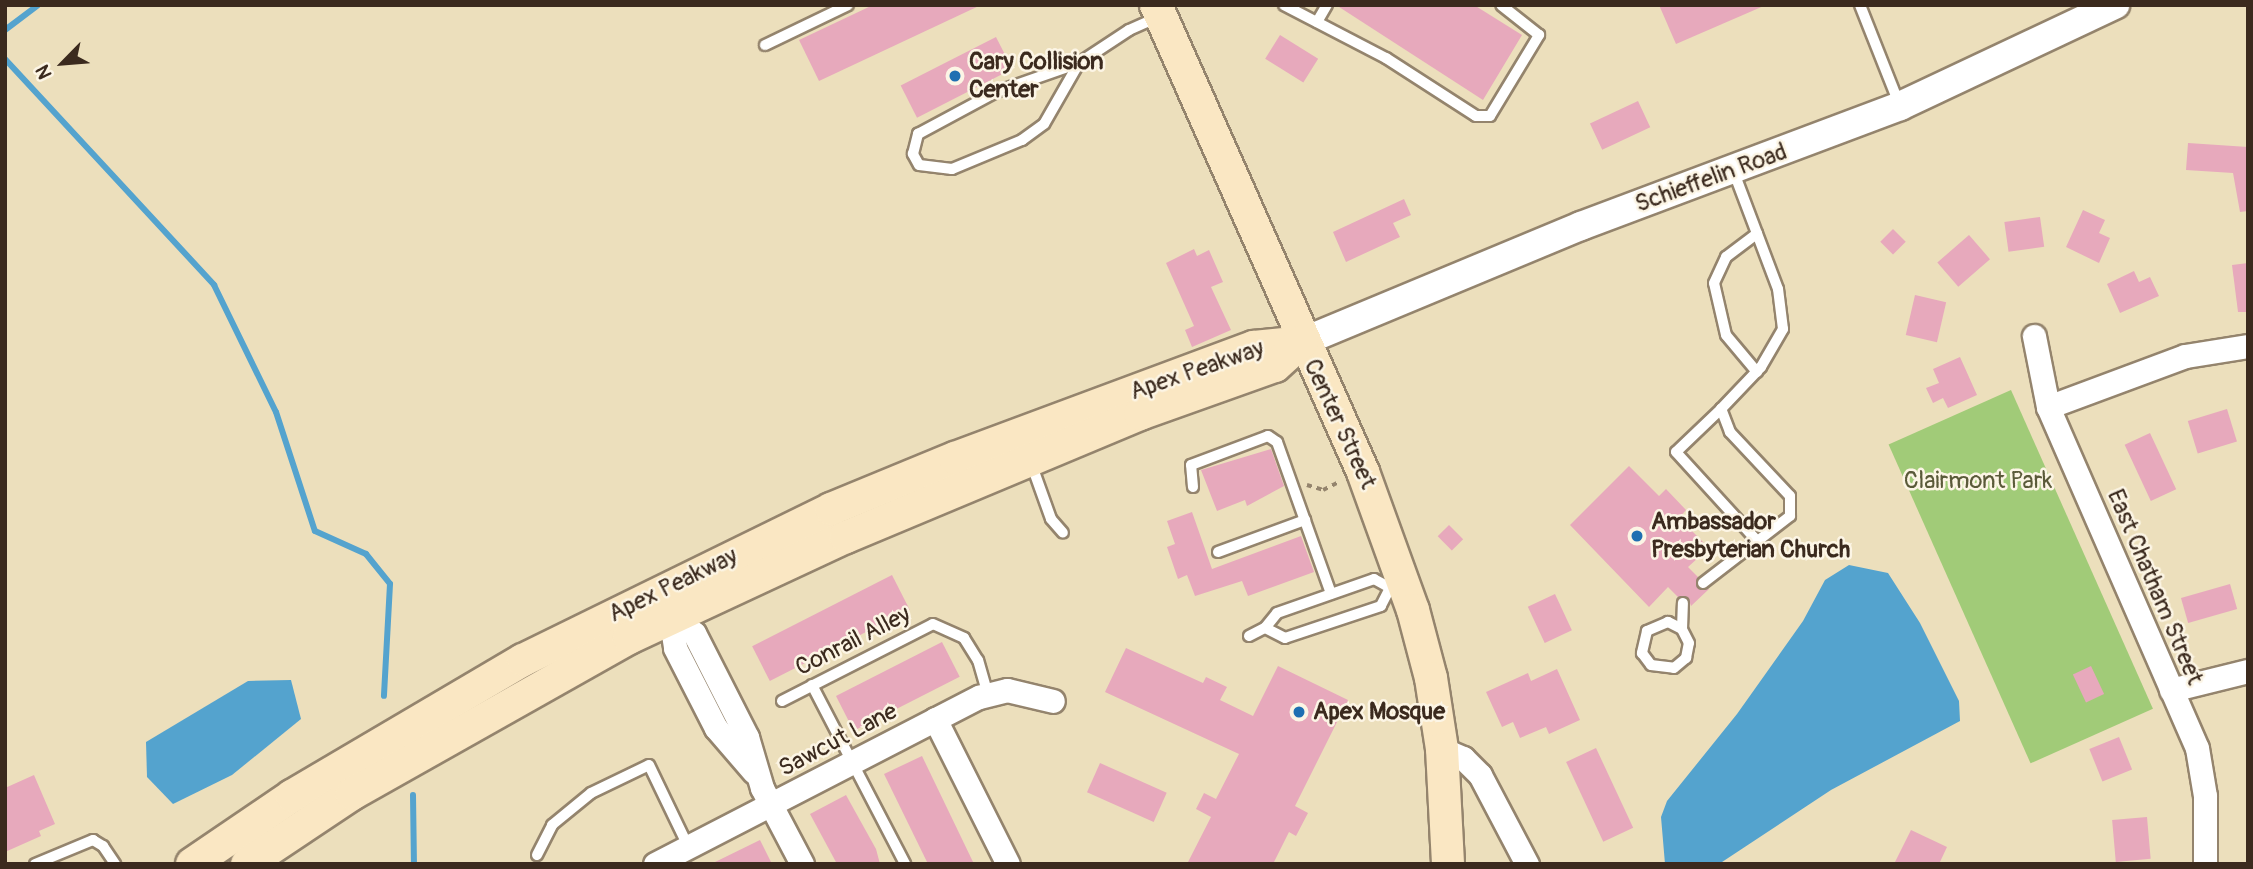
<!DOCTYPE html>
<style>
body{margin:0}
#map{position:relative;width:2253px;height:869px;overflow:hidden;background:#ecdfbc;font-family:Pangolin,sans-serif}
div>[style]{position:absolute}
.green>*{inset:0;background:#a1cb78;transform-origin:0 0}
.water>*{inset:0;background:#54a3ce}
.stream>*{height:6px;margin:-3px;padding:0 3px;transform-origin:3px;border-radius:3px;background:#54a3ce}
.building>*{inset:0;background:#e7a9bc;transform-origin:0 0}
.path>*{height:3.5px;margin-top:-1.75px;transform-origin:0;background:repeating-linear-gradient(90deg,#94846d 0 5px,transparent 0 10px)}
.roads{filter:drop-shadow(2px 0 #94846d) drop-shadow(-2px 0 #94846d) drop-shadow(0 2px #94846d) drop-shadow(0 -2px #94846d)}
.service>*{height:10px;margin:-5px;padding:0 5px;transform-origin:5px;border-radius:5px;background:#fff}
.minor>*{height:23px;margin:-11.5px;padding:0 11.5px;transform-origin:11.5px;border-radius:11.5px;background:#fff}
.tertiary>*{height:28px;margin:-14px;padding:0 14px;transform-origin:14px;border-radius:14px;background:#fff}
.secondary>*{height:32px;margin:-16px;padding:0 16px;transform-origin:16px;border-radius:16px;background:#fae7c3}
.dots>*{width:19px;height:19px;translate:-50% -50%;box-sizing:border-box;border:4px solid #fcf5e5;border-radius:50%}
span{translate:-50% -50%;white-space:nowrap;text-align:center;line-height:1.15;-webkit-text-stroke:5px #fcf5e5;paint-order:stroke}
.poi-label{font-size:24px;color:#3b2a1e;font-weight:700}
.left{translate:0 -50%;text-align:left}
.street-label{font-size:24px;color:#3b2a1e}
.park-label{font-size:24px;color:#5a5a39}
.frame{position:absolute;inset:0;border:7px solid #3b2a1e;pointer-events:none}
.north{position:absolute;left:28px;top:28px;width:70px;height:70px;-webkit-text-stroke:5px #fcf5e5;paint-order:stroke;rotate:245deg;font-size:19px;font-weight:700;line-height:28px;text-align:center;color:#3b2a1e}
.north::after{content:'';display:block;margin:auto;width:24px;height:32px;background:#3b2a1e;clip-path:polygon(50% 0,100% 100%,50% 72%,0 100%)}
</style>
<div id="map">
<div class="green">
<i style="left:2011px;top:390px;width:349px;height:134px;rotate:66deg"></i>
</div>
<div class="water">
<i style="clip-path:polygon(1849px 565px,1888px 573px,1920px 623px,1959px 701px,1960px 721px,1831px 790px,1719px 864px,1665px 864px,1661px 817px,1667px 801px,1737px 714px,1803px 621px,1825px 580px)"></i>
<i style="clip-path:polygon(291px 680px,301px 719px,232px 775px,173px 804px,147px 777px,146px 742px,248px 681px)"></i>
</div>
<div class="stream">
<i style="left:5px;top:30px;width:41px;rotate:-37.1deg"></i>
<i style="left:5px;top:59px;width:308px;rotate:47.2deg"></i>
<i style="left:214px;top:285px;width:141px;rotate:64deg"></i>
<i style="left:276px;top:412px;width:125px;rotate:71.9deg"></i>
<i style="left:315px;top:531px;width:56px;rotate:24.3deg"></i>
<i style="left:366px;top:554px;width:38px;rotate:51deg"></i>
<i style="left:390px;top:584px;width:112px;rotate:93.1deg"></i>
<i style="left:413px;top:795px;width:69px;rotate:89.2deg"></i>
</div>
<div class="building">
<i style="clip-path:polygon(873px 5px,981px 5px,819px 81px,799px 40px)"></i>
<i style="clip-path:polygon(1336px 5px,1474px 5px,1522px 35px,1483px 100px)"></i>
<i style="clip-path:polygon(1659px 5px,1766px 5px,1676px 44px)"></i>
<i style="left:1280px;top:35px;width:45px;height:28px;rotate:32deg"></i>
<i style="left:996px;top:37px;width:36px;height:107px;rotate:63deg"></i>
<i style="left:1638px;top:101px;width:29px;height:53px;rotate:65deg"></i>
<i style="clip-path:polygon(2188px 143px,2248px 147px,2248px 211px,2240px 212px,2233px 173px,2186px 170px)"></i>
<i style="clip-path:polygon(1404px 199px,1411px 215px,1393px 223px,1400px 237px,1346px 262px,1333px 232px)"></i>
<i style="clip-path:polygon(2083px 210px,2105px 220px,2099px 233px,2110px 238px,2099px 263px,2066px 247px)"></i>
<i style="left:2040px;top:217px;width:30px;height:36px;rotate:82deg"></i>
<i style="left:1893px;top:229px;width:18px;height:18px;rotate:45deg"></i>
<i style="left:1969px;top:235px;width:32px;height:42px;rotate:49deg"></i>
<i style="clip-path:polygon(1194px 249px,1197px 256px,1209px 250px,1223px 282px,1211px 287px,1231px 330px,1192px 347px,1185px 330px,1194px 326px,1166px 263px)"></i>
<i style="clip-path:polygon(2248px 263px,2248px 312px,2238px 312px,2232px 265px)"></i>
<i style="clip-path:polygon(2134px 271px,2139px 282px,2150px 277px,2159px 296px,2120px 313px,2107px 284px)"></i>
<i style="left:1915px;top:295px;width:32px;height:41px;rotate:13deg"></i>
<i style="clip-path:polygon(1960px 357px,1977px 395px,1948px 408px,1943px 398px,1933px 403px,1926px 388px,1939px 383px,1933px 369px)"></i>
<i style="left:2227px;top:409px;width:34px;height:41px;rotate:73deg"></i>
<i style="left:2150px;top:433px;width:62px;height:28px;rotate:65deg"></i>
<i style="clip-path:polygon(1271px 449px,1284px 486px,1247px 506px,1245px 500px,1217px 511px,1201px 470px)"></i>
<i style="clip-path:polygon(1629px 466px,1659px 496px,1666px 489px,1686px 510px,1679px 518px,1709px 548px,1688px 567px,1698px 577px,1697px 588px,1709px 589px,1691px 606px,1688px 597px,1678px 597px,1668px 587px,1649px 607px,1570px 525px)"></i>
<i style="clip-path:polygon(1192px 512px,1212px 569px,1301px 536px,1314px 572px,1248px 596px,1242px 581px,1195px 596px,1187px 575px,1178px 579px,1167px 547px,1175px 544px,1167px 521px)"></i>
<i style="left:1449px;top:525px;width:20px;height:16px;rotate:45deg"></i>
<i style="left:892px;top:575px;width:39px;height:157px;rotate:63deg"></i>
<i style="left:2230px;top:584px;width:26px;height:51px;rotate:74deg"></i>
<i style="left:1555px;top:594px;width:40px;height:30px;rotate:65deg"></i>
<i style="left:942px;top:642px;width:39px;height:119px;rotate:63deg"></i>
<i style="clip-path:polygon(1126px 648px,1203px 683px,1206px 677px,1227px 687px,1220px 700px,1253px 716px,1278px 666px,1348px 700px,1295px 806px,1308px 813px,1296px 836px,1289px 832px,1273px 864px,1187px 864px,1211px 817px,1196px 809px,1204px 793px,1216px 799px,1239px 754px,1105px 692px)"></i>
<i style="left:2091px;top:666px;width:31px;height:20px;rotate:65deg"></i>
<i style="clip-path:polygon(1557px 669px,1580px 720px,1549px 734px,1546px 727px,1520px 738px,1513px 722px,1502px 727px,1486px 692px,1528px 673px,1531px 681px)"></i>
<i style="left:2119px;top:737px;width:35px;height:32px;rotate:68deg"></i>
<i style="left:1596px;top:748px;width:88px;height:33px;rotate:65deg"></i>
<i style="clip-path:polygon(922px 756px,974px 864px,928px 864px,884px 774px)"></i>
<i style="left:1100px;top:763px;width:73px;height:32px;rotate:24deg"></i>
<i style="clip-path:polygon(34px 775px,55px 824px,39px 831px,41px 836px,5px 852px,5px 788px)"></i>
<i style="clip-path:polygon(846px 795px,876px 849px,880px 864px,837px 864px,810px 814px)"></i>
<i style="left:2147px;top:817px;width:42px;height:35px;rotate:85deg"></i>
<i style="clip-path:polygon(1911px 830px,1947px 847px,1939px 864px,1894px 864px)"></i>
<i style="clip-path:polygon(760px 840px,772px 864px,711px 864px)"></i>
</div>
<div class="path">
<i style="left:1307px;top:485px;width:17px;rotate:17deg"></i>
<i style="left:1323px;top:490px;width:16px;rotate:-27deg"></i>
</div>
<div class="roads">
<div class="service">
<i style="left:1284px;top:5px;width:115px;rotate:27.5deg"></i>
<i style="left:1386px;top:58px;width:107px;rotate:32.8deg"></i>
<i style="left:1476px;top:116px;width:14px"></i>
<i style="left:1490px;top:116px;width:95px;rotate:-58.8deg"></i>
<i style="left:1539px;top:35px;width:48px;rotate:-141.7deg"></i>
<i style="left:1860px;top:5px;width:109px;rotate:68.4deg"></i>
<i style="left:1317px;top:22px;width:20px;rotate:-60deg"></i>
<i style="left:765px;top:45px;width:92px;rotate:-25.7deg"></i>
<i style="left:1079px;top:63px;width:70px;rotate:119.8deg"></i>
<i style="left:1044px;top:124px;width:27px;rotate:144deg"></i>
<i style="left:1022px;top:140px;width:76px;rotate:157.5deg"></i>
<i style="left:952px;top:169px;width:33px;rotate:-173deg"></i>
<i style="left:919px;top:165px;width:13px;rotate:-119deg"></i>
<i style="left:913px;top:154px;width:21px;rotate:-76deg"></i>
<i style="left:918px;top:134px;width:89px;rotate:-28.3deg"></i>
<i style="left:996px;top:92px;width:88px;rotate:-19.3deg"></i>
<i style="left:1079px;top:63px;width:60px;rotate:-33.4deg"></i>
<i style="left:1129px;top:30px;width:32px;rotate:-24deg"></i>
<i style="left:1757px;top:372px;width:48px;rotate:-130deg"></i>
<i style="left:1726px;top:335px;width:53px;rotate:-103deg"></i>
<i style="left:1714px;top:283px;width:29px;rotate:-65deg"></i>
<i style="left:1726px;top:257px;width:39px;rotate:-37deg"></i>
<i style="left:1721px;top:409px;width:62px;rotate:136.3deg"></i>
<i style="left:1676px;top:452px;width:123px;rotate:47.6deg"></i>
<i style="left:1031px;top:463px;width:59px;rotate:70.3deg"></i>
<i style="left:1051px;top:519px;width:18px;rotate:49deg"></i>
<i style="left:1193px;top:487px;width:22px;rotate:-95deg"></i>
<i style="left:1191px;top:465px;width:82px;rotate:-20.6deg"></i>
<i style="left:1268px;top:436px;width:11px;rotate:34deg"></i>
<i style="left:1277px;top:442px;width:161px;rotate:70.4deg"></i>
<i style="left:1218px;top:552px;width:93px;rotate:-20.2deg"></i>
<i style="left:1703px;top:583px;width:110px;rotate:-37.6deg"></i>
<i style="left:1790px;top:516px;width:20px;rotate:-90deg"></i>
<i style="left:1790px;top:496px;width:88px;rotate:-133.2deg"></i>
<i style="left:1730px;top:432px;width:25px;rotate:-111deg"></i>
<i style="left:1721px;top:409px;width:58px;rotate:-46.4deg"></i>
<i style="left:1761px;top:367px;width:44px;rotate:-59.9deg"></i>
<i style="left:1783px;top:329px;width:40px;rotate:-97.1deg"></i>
<i style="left:1778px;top:289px;width:127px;rotate:-110.7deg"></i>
<i style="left:1390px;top:588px;width:20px;rotate:117deg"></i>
<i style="left:1381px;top:606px;width:101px;rotate:161.6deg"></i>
<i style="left:1285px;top:638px;width:22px;rotate:-153deg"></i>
<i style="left:1265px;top:628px;width:19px;rotate:-51deg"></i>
<i style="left:1277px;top:613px;width:103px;rotate:-19.3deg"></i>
<i style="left:1374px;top:579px;width:18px;rotate:29deg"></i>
<i style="left:1390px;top:588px;width:12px;rotate:-20deg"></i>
<i style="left:1682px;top:629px;width:16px;rotate:-153deg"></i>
<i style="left:1668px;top:622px;width:23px;rotate:157deg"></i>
<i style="left:1647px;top:631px;width:23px;rotate:103deg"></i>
<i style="left:1642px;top:653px;width:15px;rotate:53deg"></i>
<i style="left:1651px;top:665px;width:23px;rotate:7deg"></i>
<i style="left:1674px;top:668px;width:16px;rotate:-40deg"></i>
<i style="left:1686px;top:658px;width:15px;rotate:-79deg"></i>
<i style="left:1689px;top:643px;width:16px;rotate:-117deg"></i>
<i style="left:1682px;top:629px;width:26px;rotate:-88deg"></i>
<i style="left:1249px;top:636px;width:18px;rotate:-27deg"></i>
<i style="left:812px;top:685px;width:202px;rotate:62.5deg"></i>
<i style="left:782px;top:701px;width:169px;rotate:-27deg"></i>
<i style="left:933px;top:624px;width:34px;rotate:24deg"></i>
<i style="left:964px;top:638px;width:26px;rotate:58deg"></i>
<i style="left:978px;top:660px;width:35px;rotate:74deg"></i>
<i style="left:537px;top:855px;width:34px;rotate:-63deg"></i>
<i style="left:552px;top:825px;width:50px;rotate:-39.4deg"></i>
<i style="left:591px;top:793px;width:64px;rotate:-25.8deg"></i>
<i style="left:649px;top:765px;width:90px;rotate:64.3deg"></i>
<i style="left:35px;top:864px;width:63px;rotate:-22.5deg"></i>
<i style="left:93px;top:840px;width:12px;rotate:31deg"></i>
<i style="left:103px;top:846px;width:22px;rotate:56deg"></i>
</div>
<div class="minor">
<i style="left:2034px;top:336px;width:72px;rotate:78.8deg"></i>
<i style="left:2048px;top:407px;width:372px;rotate:66.4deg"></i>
<i style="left:2197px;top:748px;width:49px;rotate:80.5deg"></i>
<i style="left:2205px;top:796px;width:68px;rotate:90deg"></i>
<i style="left:2048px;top:407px;width:146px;rotate:-20.4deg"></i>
<i style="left:2185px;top:356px;width:64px;rotate:-9deg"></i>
<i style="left:669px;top:609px;width:39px;rotate:81deg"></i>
<i style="left:675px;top:648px;width:90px;rotate:62.9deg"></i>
<i style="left:716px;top:728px;width:58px;rotate:49.2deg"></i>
<i style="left:673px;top:618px;width:26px;rotate:36deg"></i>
<i style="left:694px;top:633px;width:117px;rotate:63deg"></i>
<i style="left:747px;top:737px;width:53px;rotate:73.6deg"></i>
<i style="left:762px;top:788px;width:86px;rotate:62.2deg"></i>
<i style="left:2171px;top:690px;width:79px;rotate:-13.9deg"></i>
<i style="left:935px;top:719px;width:162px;rotate:63.3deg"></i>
<i style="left:1442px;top:749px;width:23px;rotate:23deg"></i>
<i style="left:1463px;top:758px;width:24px;rotate:45deg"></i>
<i style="left:1480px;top:775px;width:101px;rotate:62.2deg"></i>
<i style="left:655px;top:864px;width:365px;rotate:-27.3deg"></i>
<i style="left:979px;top:697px;width:29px;rotate:-14deg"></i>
<i style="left:1007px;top:690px;width:47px;rotate:13.4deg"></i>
</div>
<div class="tertiary">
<i style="left:1302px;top:342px;width:302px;rotate:-22.6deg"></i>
<i style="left:1581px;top:226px;width:341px;rotate:-20.6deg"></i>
<i style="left:1900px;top:106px;width:238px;rotate:-25.2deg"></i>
</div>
<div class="secondary">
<i style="left:1156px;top:5px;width:511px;rotate:66.09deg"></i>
<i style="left:1363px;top:472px;width:147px;rotate:70.1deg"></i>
<i style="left:1413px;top:610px;width:70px;rotate:75.2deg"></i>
<i style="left:1431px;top:678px;width:72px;rotate:81.2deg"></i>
<i style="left:1442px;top:749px;width:115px;rotate:87deg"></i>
<i style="left:192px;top:864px;width:121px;rotate:-34.2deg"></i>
<i style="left:292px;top:796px;width:268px;rotate:-30.5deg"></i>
<i style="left:523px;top:660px;width:343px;rotate:-26.1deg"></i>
<i style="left:831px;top:509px;width:134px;rotate:-22.4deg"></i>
<i style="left:955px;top:458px;width:319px;rotate:-20.4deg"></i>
<i style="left:1254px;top:347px;width:48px;rotate:-5.9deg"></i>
<i style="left:247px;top:864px;width:126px;rotate:-33.7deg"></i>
<i style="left:352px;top:794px;width:318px;rotate:-29.4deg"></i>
<i style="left:629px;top:638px;width:239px;rotate:-25deg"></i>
<i style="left:846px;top:537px;width:319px;rotate:-22.7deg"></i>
<i style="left:1140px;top:414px;width:143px;rotate:-19.6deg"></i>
<i style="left:1275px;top:366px;width:36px;rotate:-42deg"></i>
</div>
</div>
<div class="dots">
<i style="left:955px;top:76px;background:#1f6fb2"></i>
<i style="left:1637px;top:536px;background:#1f6fb2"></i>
<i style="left:1299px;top:712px;background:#1f6fb2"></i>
</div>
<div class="poi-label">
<span class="left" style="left:969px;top:76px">Cary Collision<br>Center</span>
<span class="left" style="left:1651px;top:536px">Ambassador<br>Presbyterian Church</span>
<span class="left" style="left:1313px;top:712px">Apex Mosque</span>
</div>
<div class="street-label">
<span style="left:1711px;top:178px;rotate:-20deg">Schieffelin Road</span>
<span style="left:1197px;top:370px;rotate:-19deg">Apex Peakway</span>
<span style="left:1340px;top:424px;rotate:65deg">Center Street</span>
<span style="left:673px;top:585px;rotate:-26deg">Apex Peakway</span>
<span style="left:2155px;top:587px;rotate:67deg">East Chatham Street</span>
<span style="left:853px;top:641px;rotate:-27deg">Conrail Alley</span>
<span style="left:838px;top:740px;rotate:-28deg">Sawcut Lane</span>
</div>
<div class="park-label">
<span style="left:1978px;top:481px">Clairmont Park</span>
</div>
<div class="frame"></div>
<div class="north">N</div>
</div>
